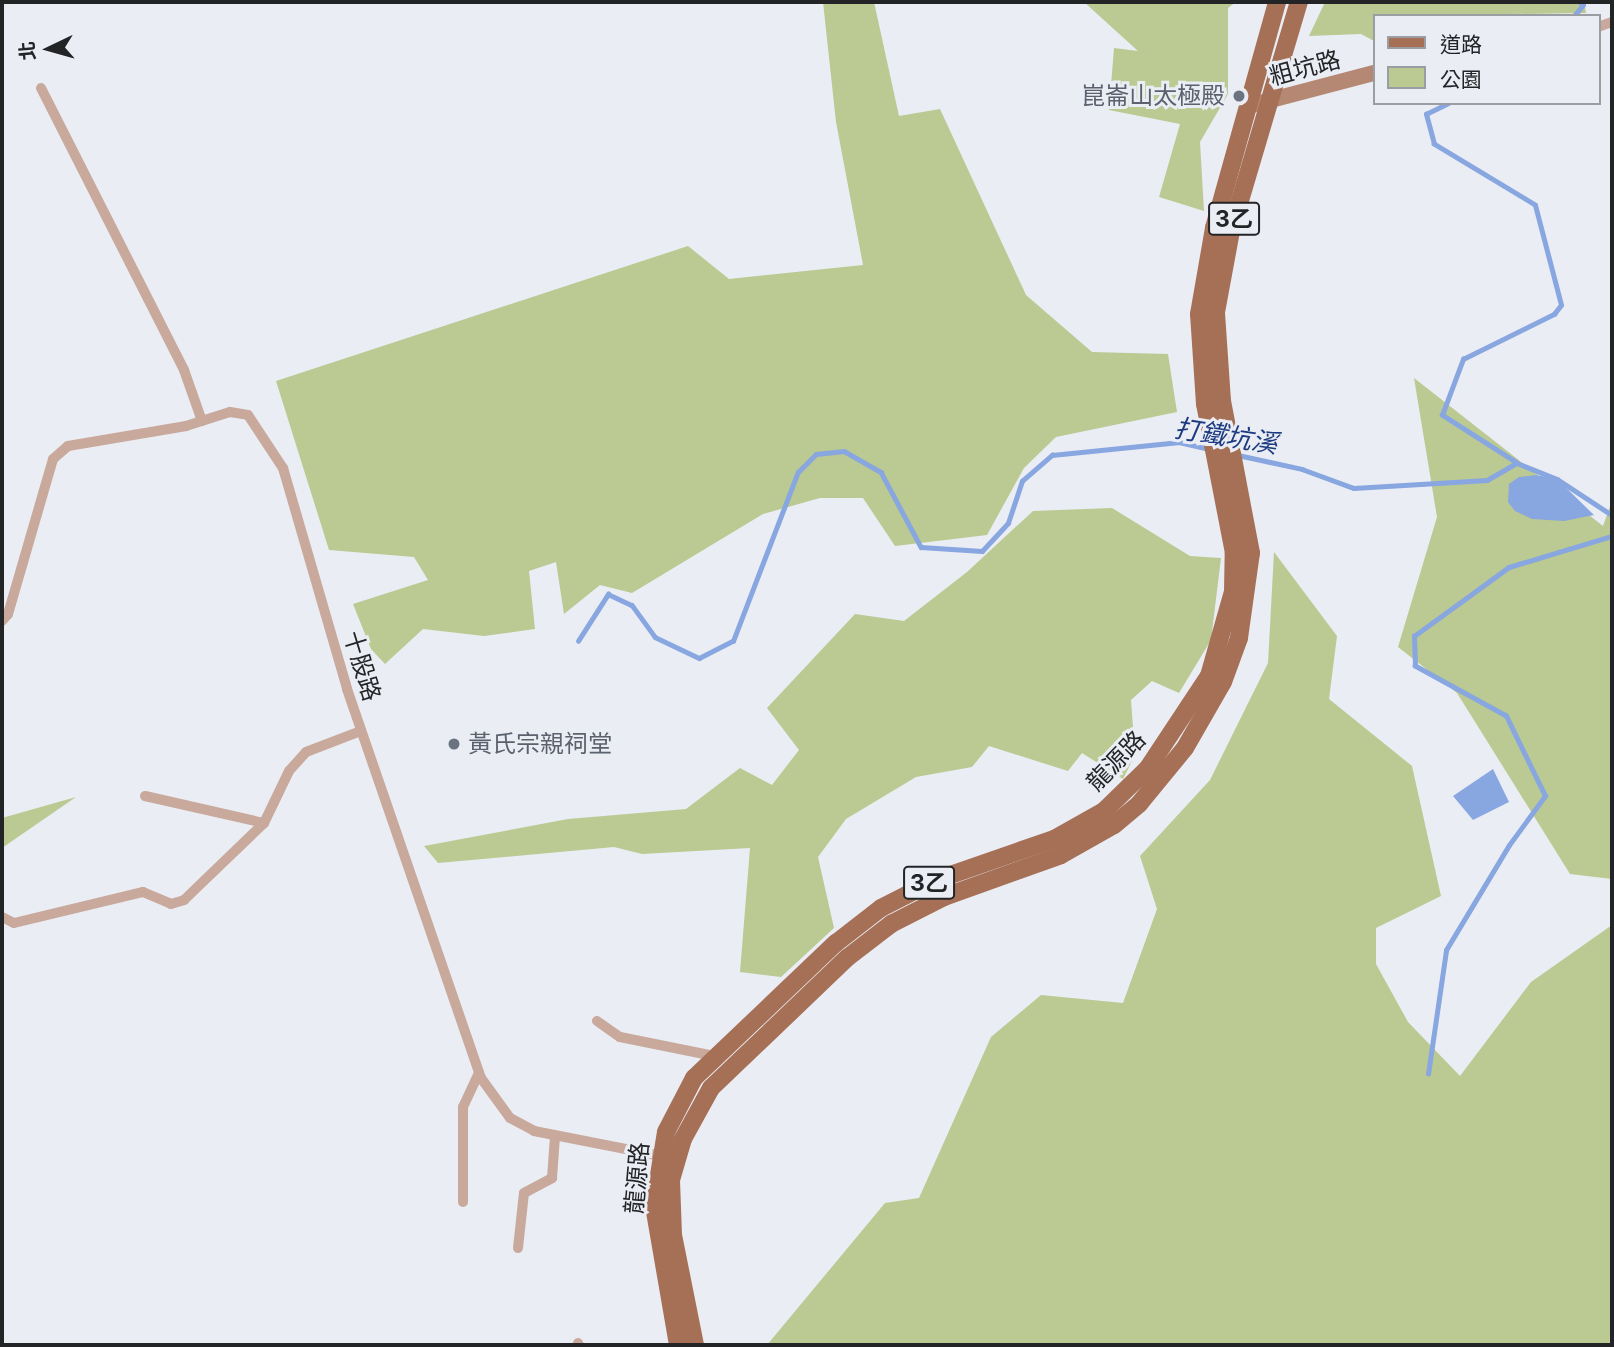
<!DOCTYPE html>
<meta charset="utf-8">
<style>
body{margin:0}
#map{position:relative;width:1614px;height:1347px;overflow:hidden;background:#eaedf4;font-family:Inter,"Noto Sans TC",sans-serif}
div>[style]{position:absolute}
.green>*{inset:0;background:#bbc992}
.water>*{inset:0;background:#88a6e0}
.stream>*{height:4.5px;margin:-2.25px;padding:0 2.25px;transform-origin:2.25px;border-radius:2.25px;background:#88a6e0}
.street>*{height:10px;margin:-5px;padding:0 5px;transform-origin:5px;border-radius:5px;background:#c8a99c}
.secondary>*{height:16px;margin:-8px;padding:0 8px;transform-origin:8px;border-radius:8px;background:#b58874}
.primary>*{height:18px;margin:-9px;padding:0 9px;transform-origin:9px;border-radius:9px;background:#a67057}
.dots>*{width:19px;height:19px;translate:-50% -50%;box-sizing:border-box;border:4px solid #eaedf4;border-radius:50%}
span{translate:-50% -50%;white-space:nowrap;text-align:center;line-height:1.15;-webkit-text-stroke:6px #eaedf4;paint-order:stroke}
.shield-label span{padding:2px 5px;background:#eaedf4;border:2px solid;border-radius:5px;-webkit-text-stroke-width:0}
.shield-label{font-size:23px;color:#232426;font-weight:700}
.street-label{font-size:24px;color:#232426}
.worship-label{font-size:24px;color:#5b616d}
.right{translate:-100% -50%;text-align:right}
.left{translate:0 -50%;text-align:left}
.water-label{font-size:26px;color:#1d3b80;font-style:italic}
.frame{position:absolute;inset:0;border:4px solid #232426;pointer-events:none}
.legend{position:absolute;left:1373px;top:14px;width:228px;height:91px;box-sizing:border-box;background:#eaedf4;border:2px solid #9a9da2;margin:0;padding:9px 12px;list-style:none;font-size:21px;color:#232426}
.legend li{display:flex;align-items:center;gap:14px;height:35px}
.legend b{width:35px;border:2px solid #9a9da2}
.north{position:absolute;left:14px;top:14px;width:70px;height:70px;-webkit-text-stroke:5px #eaedf4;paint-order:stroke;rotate:265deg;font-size:19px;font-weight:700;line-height:28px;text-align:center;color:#232426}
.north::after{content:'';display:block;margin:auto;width:24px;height:32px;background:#232426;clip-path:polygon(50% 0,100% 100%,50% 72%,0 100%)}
</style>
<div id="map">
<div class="green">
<i style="clip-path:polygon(823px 2px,874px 2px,899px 116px,940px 109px,1026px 295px,1092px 352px,1168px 354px,1177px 412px,1056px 437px,1024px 468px,987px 535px,895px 546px,863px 498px,820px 498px,763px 514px,632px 593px,600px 585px,564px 614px,556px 562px,529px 571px,535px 629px,484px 636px,423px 629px,385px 664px,371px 649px,353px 604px,428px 580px,414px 557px,329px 550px,276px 381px,688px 246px,729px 279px,863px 265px,836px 122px)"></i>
<i style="clip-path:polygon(1084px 2px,1236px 2px,1228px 8px,1228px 94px,1200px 142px,1204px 211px,1159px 197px,1180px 124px,1109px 110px,1114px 48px,1138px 51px)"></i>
<i style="clip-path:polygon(1325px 2px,1584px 2px,1586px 13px,1374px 16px,1374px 41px,1361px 34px,1309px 36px)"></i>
<i style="clip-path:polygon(1414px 378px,1603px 526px,1612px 501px,1612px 879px,1570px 874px,1457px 693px,1398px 647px,1437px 517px)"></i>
<i style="clip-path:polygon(1112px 508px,1190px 556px,1221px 558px,1211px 640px,1179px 693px,1152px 681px,1131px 700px,1135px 755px,1123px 779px,1082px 753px,1068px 771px,989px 746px,972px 767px,916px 777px,846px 819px,818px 857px,834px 928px,781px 977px,740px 972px,750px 848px,642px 854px,614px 847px,438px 863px,424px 846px,568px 819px,686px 809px,740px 768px,772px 785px,799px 750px,767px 708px,855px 614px,904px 621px,967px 572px,1033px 511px)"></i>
<i style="clip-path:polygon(1274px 552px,1337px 636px,1329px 699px,1412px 766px,1441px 896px,1376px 928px,1376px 964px,1408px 1022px,1460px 1076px,1531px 982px,1612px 925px,1612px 1345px,767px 1345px,885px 1203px,919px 1198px,991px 1037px,1041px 995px,1123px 1003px,1157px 909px,1140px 856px,1210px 780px,1268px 663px)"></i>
<i style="clip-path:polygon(76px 797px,2px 848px,2px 818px)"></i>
</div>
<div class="water">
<i style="clip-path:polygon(1536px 475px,1557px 479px,1594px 515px,1564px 521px,1532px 519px,1515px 511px,1508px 502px,1509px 484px,1519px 477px)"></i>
<i style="clip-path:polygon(1493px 769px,1509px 802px,1473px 820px,1453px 796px)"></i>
</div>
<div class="stream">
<i style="left:1574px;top:16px;width:14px;rotate:-51deg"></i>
<i style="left:1583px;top:5px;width:5px;rotate:-143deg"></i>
<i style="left:1238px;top:455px;width:66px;rotate:12.3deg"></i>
<i style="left:1302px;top:469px;width:55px;rotate:20.1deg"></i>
<i style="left:1354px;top:488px;width:133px;rotate:-3.4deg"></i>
<i style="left:1487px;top:480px;width:34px;rotate:-30deg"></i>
<i style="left:1517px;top:463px;width:89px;rotate:-147.4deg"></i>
<i style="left:1442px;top:415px;width:60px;rotate:-69.4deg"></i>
<i style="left:1463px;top:359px;width:102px;rotate:-26.3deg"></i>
<i style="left:1554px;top:314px;width:11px;rotate:-52deg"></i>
<i style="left:1561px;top:305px;width:103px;rotate:-104.6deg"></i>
<i style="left:1535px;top:205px;width:118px;rotate:-148.9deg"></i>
<i style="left:1434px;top:144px;width:31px;rotate:-105deg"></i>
<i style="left:1426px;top:114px;width:25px;rotate:-26deg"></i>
<i style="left:1517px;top:463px;width:43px;rotate:21.8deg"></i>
<i style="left:1557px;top:479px;width:66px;rotate:33.2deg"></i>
<i style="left:578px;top:641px;width:56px;rotate:-57.4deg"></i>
<i style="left:608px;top:594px;width:26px;rotate:25deg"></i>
<i style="left:632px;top:605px;width:39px;rotate:54deg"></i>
<i style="left:655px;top:637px;width:49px;rotate:25.5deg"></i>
<i style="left:699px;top:658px;width:38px;rotate:-27deg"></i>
<i style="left:733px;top:641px;width:181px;rotate:-69deg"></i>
<i style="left:798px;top:472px;width:25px;rotate:-45deg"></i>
<i style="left:816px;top:454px;width:28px;rotate:-6deg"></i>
<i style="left:844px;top:451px;width:43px;rotate:29.6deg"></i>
<i style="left:881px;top:472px;width:85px;rotate:61.9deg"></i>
<i style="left:921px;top:547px;width:61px;rotate:3.8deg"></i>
<i style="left:982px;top:551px;width:38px;rotate:-47deg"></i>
<i style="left:1008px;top:523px;width:44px;rotate:-71.6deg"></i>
<i style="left:1022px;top:481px;width:40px;rotate:-41deg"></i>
<i style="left:1052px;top:455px;width:128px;rotate:-5.8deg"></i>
<i style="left:1179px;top:442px;width:31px;rotate:13deg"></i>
<i style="left:1428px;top:1074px;width:125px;rotate:-81.7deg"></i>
<i style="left:1446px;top:950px;width:122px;rotate:-59deg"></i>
<i style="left:1509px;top:845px;width:61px;rotate:-53.7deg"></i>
<i style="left:1545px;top:796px;width:89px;rotate:-116deg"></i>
<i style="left:1506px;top:716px;width:104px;rotate:-151.2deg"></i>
<i style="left:1415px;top:666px;width:30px;rotate:-92deg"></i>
<i style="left:1414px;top:636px;width:117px;rotate:-36deg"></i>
<i style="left:1509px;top:567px;width:108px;rotate:-16.8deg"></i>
</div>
<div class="street">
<i style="left:1598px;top:27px;width:15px;rotate:-20deg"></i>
<i style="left:41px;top:88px;width:316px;rotate:63.1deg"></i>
<i style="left:184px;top:370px;width:54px;rotate:70.6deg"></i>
<i style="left:2px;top:621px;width:9px;rotate:-49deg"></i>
<i style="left:8px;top:614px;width:161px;rotate:-73.8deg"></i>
<i style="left:53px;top:459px;width:20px;rotate:-41deg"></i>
<i style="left:68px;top:446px;width:120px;rotate:-9.6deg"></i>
<i style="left:186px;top:426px;width:46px;rotate:-17.7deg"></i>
<i style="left:230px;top:412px;width:18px;rotate:9deg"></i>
<i style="left:248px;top:415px;width:64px;rotate:56.6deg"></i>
<i style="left:283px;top:468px;width:230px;rotate:73.8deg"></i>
<i style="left:347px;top:689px;width:411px;rotate:71deg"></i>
<i style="left:481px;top:1078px;width:49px;rotate:54.1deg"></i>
<i style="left:510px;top:1118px;width:27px;rotate:28deg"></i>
<i style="left:534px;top:1131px;width:135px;rotate:11.1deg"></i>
<i style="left:145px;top:796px;width:122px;rotate:12.8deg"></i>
<i style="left:2px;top:917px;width:13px;rotate:27deg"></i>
<i style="left:14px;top:923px;width:133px;rotate:-13.5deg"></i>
<i style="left:143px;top:892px;width:30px;rotate:23deg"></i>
<i style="left:171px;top:904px;width:14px;rotate:-17deg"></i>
<i style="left:184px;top:900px;width:111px;rotate:-43.9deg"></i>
<i style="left:264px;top:823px;width:58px;rotate:-64.3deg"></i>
<i style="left:289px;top:771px;width:25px;rotate:-48deg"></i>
<i style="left:306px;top:752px;width:59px;rotate:-20.9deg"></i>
<i style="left:597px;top:1021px;width:28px;rotate:35deg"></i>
<i style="left:620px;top:1037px;width:96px;rotate:11.4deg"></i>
<i style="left:463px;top:1202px;width:95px;rotate:-90deg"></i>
<i style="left:463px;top:1107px;width:38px;rotate:-65deg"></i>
<i style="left:518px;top:1248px;width:55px;rotate:-83.8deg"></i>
<i style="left:524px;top:1193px;width:32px;rotate:-28deg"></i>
<i style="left:552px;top:1178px;width:42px;rotate:-85.9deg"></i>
<i style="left:578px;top:1343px;width:2px;rotate:63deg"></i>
</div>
<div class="secondary">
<i style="left:1248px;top:106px;width:130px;rotate:-14.7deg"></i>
</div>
<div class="primary">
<i style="left:678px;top:1345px;width:141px;rotate:-99.8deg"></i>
<i style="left:654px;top:1206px;width:75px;rotate:-80.8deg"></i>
<i style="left:666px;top:1132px;width:61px;rotate:-62.6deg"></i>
<i style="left:694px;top:1078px;width:196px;rotate:-43.6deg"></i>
<i style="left:836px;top:943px;width:57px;rotate:-37.9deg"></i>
<i style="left:881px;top:908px;width:62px;rotate:-27deg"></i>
<i style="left:936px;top:880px;width:125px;rotate:-19.2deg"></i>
<i style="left:1054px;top:839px;width:57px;rotate:-29.2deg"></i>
<i style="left:1104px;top:811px;width:62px;rotate:-44.3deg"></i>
<i style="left:1148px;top:768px;width:110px;rotate:-56.5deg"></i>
<i style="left:1209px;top:676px;width:87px;rotate:-74.1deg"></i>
<i style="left:1233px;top:592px;width:39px;rotate:-89deg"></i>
<i style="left:1234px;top:553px;width:152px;rotate:-101deg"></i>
<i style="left:1205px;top:404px;width:90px;rotate:-93.8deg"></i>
<i style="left:1199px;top:314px;width:87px;rotate:-80.1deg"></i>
<i style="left:1214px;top:228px;width:235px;rotate:-74.4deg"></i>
<i style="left:695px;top:1345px;width:112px;rotate:-101.3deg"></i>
<i style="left:673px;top:1235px;width:55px;rotate:-92.1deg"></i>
<i style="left:671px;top:1180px;width:43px;rotate:-73.7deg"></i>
<i style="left:683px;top:1139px;width:58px;rotate:-61.2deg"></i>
<i style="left:711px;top:1088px;width:188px;rotate:-43.7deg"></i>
<i style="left:847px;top:958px;width:56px;rotate:-37.7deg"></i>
<i style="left:891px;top:924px;width:59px;rotate:-27deg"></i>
<i style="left:944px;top:897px;width:124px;rotate:-19.7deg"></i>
<i style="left:1061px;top:855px;width:61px;rotate:-29.5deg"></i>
<i style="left:1114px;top:825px;width:33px;rotate:-40deg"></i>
<i style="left:1139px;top:804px;width:72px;rotate:-50.6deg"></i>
<i style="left:1185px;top:748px;width:76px;rotate:-60.1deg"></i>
<i style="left:1223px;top:682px;width:47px;rotate:-70deg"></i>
<i style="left:1239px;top:638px;width:86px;rotate:-82deg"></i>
<i style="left:1251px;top:553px;width:155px;rotate:-100.8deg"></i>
<i style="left:1222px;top:401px;width:89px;rotate:-93.9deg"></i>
<i style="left:1216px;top:312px;width:82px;rotate:-79.5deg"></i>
<i style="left:1231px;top:231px;width:239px;rotate:-73.5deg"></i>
</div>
<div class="dots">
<i style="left:1239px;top:96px;background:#6b7280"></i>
<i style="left:454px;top:744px;background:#6b7280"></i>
</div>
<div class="shield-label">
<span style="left:1234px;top:219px">3乙</span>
<span style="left:929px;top:883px">3乙</span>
</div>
<div class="street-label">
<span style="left:1305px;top:68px;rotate:-15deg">粗坑路</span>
<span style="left:362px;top:666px;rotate:73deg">十股路</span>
<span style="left:1116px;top:761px;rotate:-46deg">龍源路</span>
<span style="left:637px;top:1178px;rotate:-85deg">龍源路</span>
</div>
<div class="worship-label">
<span class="right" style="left:1225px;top:96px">崑崙山太極殿</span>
<span class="left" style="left:468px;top:744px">黃氏宗親祠堂</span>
</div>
<div class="water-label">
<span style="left:1226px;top:436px;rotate:9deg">打鐵坑溪</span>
</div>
<div class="frame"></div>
<ul class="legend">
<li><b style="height:9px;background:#a67057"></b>道路</li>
<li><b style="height:19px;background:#bbc992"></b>公園</li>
</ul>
<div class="north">北</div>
</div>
